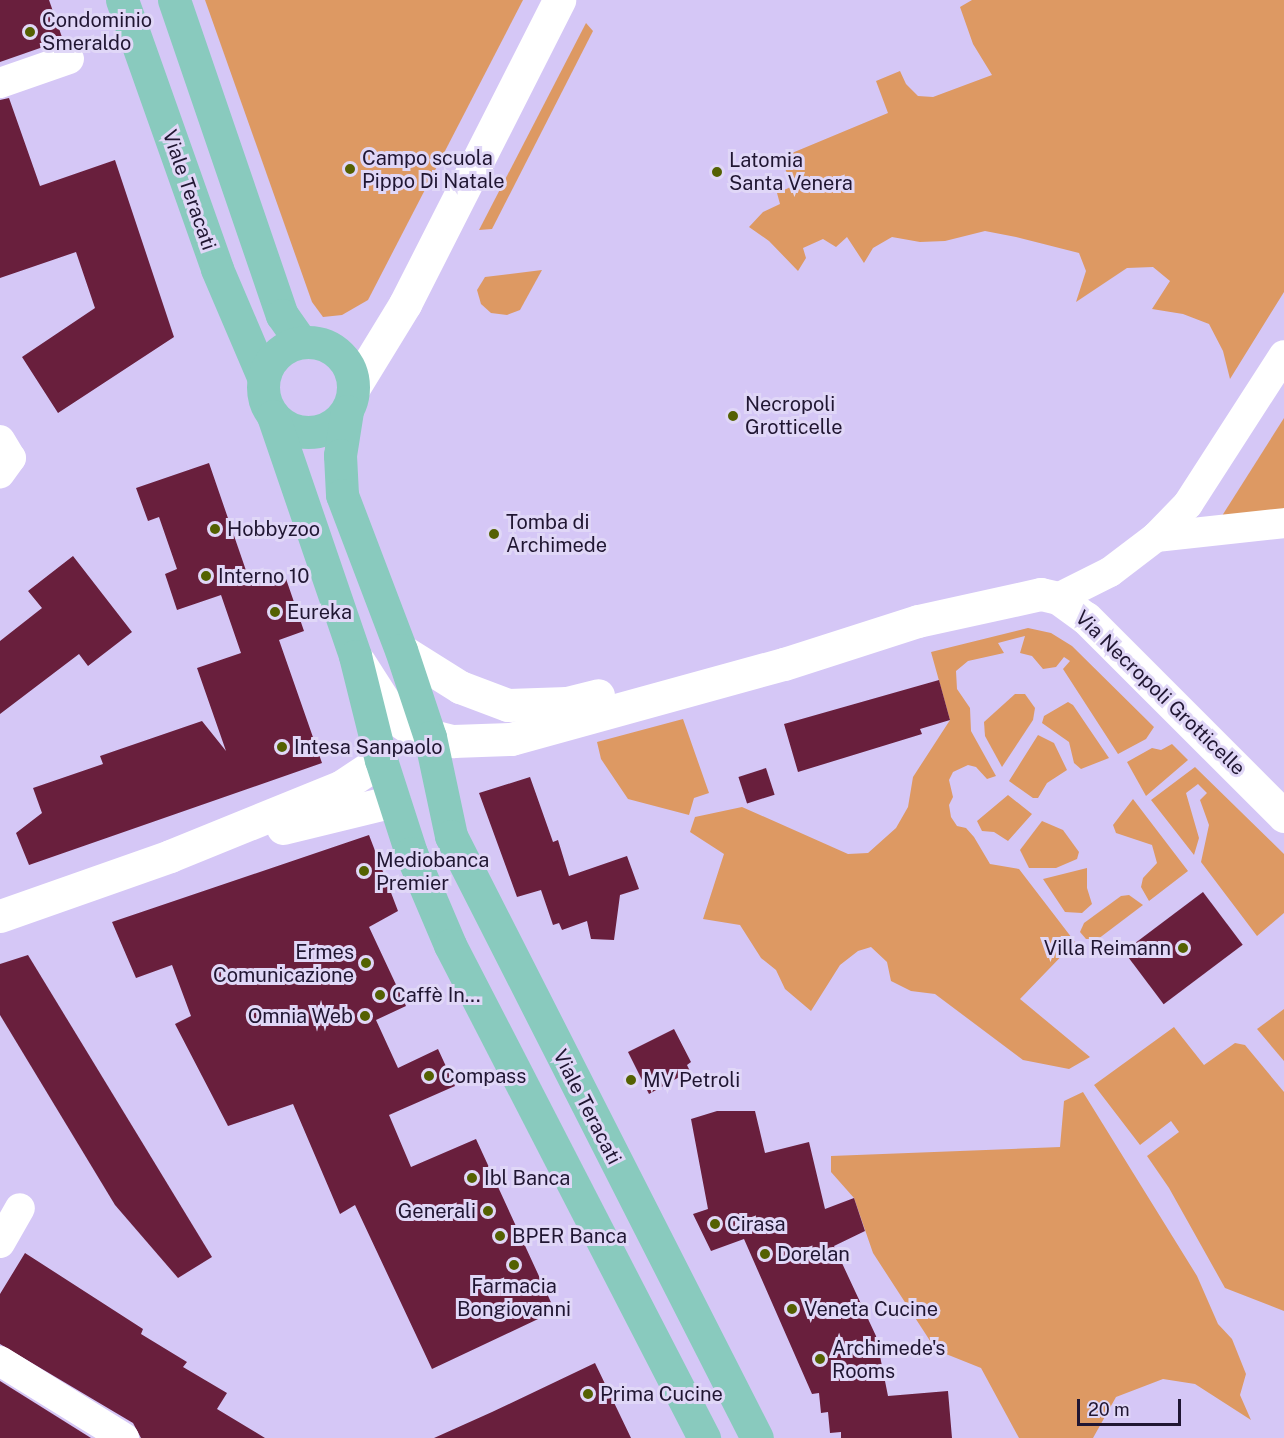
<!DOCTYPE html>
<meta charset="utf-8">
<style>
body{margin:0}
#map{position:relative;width:1284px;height:1438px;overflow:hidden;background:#d5c7f6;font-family:"Public Sans",sans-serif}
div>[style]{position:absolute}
.green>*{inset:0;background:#dd9963}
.building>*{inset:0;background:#691f3d;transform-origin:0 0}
.street>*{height:30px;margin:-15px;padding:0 15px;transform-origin:15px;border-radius:15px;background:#fff}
.secondary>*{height:33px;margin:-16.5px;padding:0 16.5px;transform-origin:16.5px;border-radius:16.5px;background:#fff}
.primary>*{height:33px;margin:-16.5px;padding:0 16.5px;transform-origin:16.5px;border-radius:16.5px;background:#89cabe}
.primary>.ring{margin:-16.5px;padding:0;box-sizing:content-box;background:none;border:33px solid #89cabe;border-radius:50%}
.dots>*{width:16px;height:16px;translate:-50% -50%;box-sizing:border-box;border:3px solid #e0d7f7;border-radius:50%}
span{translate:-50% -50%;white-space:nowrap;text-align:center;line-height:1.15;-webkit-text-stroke:6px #e0d7f7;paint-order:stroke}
.poi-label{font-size:20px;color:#201632}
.left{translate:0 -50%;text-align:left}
.right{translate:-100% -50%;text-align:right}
.street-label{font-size:20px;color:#201632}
.scale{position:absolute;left:1077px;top:1399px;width:104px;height:27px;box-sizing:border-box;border:3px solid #201632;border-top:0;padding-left:8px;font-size:18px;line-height:21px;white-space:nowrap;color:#201632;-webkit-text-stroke:4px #e0d7f7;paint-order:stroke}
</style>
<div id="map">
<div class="green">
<i style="clip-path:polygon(205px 0,523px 0,368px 300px,342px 315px,323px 317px,312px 302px)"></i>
<i style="clip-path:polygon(972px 0,1284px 0,1284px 292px,1230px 379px,1223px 351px,1209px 324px,1183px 314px,1152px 309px,1170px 281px,1153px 267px,1127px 268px,1076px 302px,1086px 271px,1079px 253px,1016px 237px,985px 231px,945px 241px,920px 242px,892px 237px,873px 248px,864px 263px,847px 237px,836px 247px,823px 239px,803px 248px,806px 258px,798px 271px,769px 241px,749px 227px,763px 212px,780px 204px,777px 193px,793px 186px,780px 158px,888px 113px,876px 81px,900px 71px,906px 84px,918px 96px,933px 97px,992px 75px,973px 44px,960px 7px)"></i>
<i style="clip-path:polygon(586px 23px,593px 31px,492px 229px,479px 230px)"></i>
<i style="clip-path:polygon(542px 270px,520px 310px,507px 315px,491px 313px,481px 304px,477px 290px,485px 277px)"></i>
<i style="clip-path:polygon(1284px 418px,1284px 511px,1220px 519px)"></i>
<i style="clip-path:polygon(1028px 628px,1051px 633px,1072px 646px,1154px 727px,1146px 739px,1118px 754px,1063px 669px,1070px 661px,1064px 657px,1056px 667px,1043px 669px,1032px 656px,1020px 653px,1025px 636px,998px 643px,1004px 653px,968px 661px,956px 671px,957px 689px,970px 708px,971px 731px,996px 776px,987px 779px,976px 767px,968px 765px,953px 772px,949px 780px,953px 797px,949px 805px,951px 817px,957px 826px,966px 828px,974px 837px,990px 864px,1019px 869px,1075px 942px,1020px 999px,1090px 1057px,1069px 1069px,1023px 1060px,935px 994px,911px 991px,891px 981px,887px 962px,871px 947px,858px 951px,840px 965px,811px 1011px,785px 989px,776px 970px,761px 958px,740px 925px,703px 919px,724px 854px,690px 832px,695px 817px,742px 807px,848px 854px,868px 853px,896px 828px,908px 807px,913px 777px,950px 720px,931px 652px)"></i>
<i style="clip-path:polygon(1015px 694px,1025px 694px,1035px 708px,1033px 720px,1002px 767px,985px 736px,984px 722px)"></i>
<i style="clip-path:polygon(1068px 702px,1073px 705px,1109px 758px,1081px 769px,1074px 763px,1069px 742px,1042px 723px,1044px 716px)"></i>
<i style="clip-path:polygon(683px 719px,709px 793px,694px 798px,689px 815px,628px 799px,601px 759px,597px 742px)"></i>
<i style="clip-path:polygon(1038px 735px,1054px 743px,1067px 770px,1047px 783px,1038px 798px,1033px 798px,1009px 781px)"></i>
<i style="clip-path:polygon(1172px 744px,1188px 760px,1146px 796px,1127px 762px,1152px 748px,1161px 750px)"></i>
<i style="clip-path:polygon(1195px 767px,1284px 854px,1284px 913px,1257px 936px,1201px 862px,1209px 825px,1200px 800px,1207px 793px,1198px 784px,1186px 793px,1199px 838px,1194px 855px,1151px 800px)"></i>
<i style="clip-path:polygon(1008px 795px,1032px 814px,1008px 841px,994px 832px,982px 831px,977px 821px)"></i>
<i style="clip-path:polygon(1133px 799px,1188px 871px,1149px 901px,1141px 887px,1143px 878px,1157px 863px,1152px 845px,1116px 833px,1113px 825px)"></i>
<i style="clip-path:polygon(1042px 821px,1063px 830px,1079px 852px,1077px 859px,1056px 868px,1029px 868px,1020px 850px)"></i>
<i style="clip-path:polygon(1087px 868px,1087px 888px,1092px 904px,1082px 913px,1065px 912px,1043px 879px)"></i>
<i style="clip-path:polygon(1129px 895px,1143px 905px,1098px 939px,1086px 939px,1080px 932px,1084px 923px,1121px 896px)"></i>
<i style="clip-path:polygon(1284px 1009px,1284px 1061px,1257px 1029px)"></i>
<i style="clip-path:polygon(1174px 1027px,1204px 1065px,1235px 1043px,1245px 1045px,1284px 1092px,1284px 1311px,1225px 1288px,1169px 1188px,1147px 1156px,1179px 1132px,1171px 1121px,1140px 1145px,1094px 1085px)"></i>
<i style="clip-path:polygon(1083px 1092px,1197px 1276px,1218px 1324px,1232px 1339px,1246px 1374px,1240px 1395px,1251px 1420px,1195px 1384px,1163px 1379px,1116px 1397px,1093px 1438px,1019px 1438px,981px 1368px,936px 1350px,873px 1253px,854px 1198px,831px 1172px,831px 1156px,1060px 1147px,1064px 1101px)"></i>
</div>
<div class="building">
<i style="clip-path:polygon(0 0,49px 0,63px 40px,0 62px)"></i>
<i style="clip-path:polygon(9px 98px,40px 186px,115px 160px,174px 337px,58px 413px,22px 357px,95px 308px,76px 252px,0 278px,0 100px)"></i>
<i style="clip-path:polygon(209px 463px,251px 585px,284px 573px,304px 631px,279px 640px,322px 763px,29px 865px,16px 833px,42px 813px,33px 788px,103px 764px,100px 756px,202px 721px,226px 751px,197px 668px,241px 653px,221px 595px,177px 610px,165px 574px,177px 569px,159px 517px,148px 521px,136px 488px)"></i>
<i style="clip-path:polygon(73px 556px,132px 632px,88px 666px,79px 654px,0 714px,0 641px,42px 608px,28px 591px)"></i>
<i style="clip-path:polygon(939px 680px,950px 720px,920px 729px,922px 734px,798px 772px,784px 724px)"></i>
<i style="left:766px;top:768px;width:28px;height:29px;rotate:72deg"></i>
<i style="clip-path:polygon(530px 777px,553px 842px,558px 840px,569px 876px,627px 856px,639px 889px,620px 895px,614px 940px,591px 939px,587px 921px,562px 930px,559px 923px,553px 925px,541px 890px,517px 897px,479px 793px)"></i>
<i style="clip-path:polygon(369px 835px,398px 911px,369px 927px,406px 1006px,376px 1020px,398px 1068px,438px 1049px,455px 1086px,389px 1115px,411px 1167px,476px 1139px,555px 1311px,432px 1369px,355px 1205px,340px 1214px,293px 1104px,228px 1126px,175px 1024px,191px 1016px,172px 965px,136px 978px,112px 922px)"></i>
<i style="left:1203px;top:892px;width:66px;height:99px;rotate:53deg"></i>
<i style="clip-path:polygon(28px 955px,212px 1257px,178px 1278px,115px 1205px,0 1015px,0 964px)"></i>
<i style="clip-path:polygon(674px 1029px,691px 1062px,687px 1065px,690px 1071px,649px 1094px,628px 1052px)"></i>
<i style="clip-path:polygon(717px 1111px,755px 1111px,765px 1153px,809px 1142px,825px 1209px,854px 1198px,865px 1231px,834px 1246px,876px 1336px,888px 1396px,948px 1391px,952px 1438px,841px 1438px,841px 1432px,830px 1433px,828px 1412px,821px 1413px,819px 1393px,812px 1394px,744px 1239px,711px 1251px,693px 1214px,708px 1209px,691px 1119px)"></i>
<i style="clip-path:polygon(25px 1253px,143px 1329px,141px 1334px,187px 1362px,183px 1367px,227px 1393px,217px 1409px,265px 1438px,141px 1438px,133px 1423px,0 1344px,0 1294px)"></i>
<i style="clip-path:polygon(595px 1363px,631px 1438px,434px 1438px,492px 1412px)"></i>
<i style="clip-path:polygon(0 1381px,91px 1438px,0 1438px)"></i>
</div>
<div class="street">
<i style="left:0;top:83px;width:73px;rotate:-19.2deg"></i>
<i style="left:0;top:440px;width:21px;rotate:59deg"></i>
<i style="left:11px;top:458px;width:19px;rotate:126deg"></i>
<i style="left:1156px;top:537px;width:129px;rotate:-6.2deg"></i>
<i style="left:1058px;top:598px;width:58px;rotate:-26.6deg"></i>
<i style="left:1110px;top:572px;width:58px;rotate:-37.3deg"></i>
<i style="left:1156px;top:537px;width:46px;rotate:-45.9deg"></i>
<i style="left:1188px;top:504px;width:177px;rotate:-57.2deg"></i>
<i style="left:0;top:1243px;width:40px;rotate:-60.3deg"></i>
<i style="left:0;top:1361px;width:146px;rotate:31.8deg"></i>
</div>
<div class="secondary">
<i style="left:353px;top:389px;width:100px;rotate:-58.5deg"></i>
<i style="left:405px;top:304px;width:341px;rotate:-63.1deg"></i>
<i style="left:401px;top:650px;width:70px;rotate:32.1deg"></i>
<i style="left:460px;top:687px;width:51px;rotate:20.6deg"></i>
<i style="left:508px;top:705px;width:59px;rotate:-1.9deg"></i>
<i style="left:567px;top:703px;width:32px;rotate:-14deg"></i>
<i style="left:359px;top:662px;width:67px;rotate:57.3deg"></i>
<i style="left:395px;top:718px;width:25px;rotate:34deg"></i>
<i style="left:416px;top:732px;width:38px;rotate:14deg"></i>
<i style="left:453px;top:741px;width:58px;rotate:-2deg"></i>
<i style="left:511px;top:739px;width:283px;rotate:-15.4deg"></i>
<i style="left:784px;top:664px;width:141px;rotate:-17.8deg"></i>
<i style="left:918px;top:621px;width:126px;rotate:-12.4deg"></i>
<i style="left:1041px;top:594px;width:17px;rotate:13deg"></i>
<i style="left:1058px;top:598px;width:34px;rotate:36deg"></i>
<i style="left:1086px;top:618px;width:280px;rotate:45deg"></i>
<i style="left:283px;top:828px;width:114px;rotate:-13.7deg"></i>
<i style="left:0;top:916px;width:180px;rotate:-19.4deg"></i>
<i style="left:170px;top:856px;width:186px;rotate:-22.1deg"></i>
<i style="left:342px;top:786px;width:47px;rotate:-33.7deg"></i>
</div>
<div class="primary">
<i style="left:122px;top:0;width:285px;rotate:70.5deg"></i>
<i style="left:217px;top:269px;width:117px;rotate:66.9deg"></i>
<i style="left:174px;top:0;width:333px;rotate:71.1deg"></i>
<i style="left:282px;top:315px;width:33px;rotate:55deg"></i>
<i class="ring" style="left:263px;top:342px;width:57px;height:57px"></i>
<i style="left:347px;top:411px;width:45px;rotate:99deg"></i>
<i style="left:340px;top:455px;width:40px;rotate:87.1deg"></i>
<i style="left:342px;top:495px;width:166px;rotate:69.2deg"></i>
<i style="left:401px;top:650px;width:92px;rotate:71.6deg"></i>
<i style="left:430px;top:737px;width:101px;rotate:78deg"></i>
<i style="left:451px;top:836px;width:675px;rotate:63.06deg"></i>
<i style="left:273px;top:416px;width:254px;rotate:71.1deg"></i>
<i style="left:355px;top:656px;width:107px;rotate:76deg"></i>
<i style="left:381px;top:760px;width:98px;rotate:72.1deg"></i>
<i style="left:411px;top:853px;width:100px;rotate:67deg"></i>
<i style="left:450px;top:945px;width:555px;rotate:62.74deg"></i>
</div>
<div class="dots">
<i style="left:30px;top:32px;background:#546102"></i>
<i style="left:350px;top:169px;background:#546102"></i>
<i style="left:717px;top:172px;background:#546102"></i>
<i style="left:733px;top:416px;background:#546102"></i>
<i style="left:215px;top:529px;background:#546102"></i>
<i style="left:494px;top:534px;background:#546102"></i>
<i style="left:206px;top:576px;background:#546102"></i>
<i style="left:275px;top:612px;background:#546102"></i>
<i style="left:282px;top:747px;background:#546102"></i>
<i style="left:364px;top:871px;background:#546102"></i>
<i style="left:1183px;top:948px;background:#546102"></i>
<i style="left:366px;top:963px;background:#546102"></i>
<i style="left:380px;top:995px;background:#546102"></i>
<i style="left:365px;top:1016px;background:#546102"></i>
<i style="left:429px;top:1076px;background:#546102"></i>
<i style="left:631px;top:1080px;background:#546102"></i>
<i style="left:472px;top:1178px;background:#546102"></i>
<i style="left:488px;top:1211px;background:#546102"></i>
<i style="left:715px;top:1224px;background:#546102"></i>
<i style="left:500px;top:1236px;background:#546102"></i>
<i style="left:765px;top:1254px;background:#546102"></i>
<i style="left:514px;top:1265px;background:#546102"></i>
<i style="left:792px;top:1309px;background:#546102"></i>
<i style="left:820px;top:1359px;background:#546102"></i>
<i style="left:588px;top:1394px;background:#546102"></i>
</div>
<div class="poi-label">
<span class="left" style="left:42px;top:32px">Condominio<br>Smeraldo</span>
<span class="left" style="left:362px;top:170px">Campo scuola<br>Pippo Di Natale</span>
<span class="left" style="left:729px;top:172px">Latomia<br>Santa Venera</span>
<span class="left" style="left:745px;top:416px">Necropoli<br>Grotticelle</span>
<span class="left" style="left:506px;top:534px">Tomba di<br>Archimede</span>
<span class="left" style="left:227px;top:529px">Hobbyzoo</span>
<span class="left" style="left:218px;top:576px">Interno 10</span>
<span class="left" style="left:287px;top:612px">Eureka</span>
<span class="left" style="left:294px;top:747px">Intesa Sanpaolo</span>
<span class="left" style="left:376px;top:872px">Mediobanca<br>Premier</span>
<span class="right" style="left:1171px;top:948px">Villa Reimann</span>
<span class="right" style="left:354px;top:964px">Ermes<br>Comunicazione</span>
<span class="left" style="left:392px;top:995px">Caffè In...</span>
<span class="right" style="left:353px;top:1016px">Omnia Web</span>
<span class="left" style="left:441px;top:1076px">Compass</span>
<span class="left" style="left:643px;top:1080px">MV Petroli</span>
<span class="left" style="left:484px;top:1178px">Ibl Banca</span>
<span class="right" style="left:476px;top:1211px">Generali</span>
<span class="left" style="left:727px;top:1224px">Cirasa</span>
<span class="left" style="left:512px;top:1236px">BPER Banca</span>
<span class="left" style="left:777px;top:1254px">Dorelan</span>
<span style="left:514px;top:1298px">Farmacia<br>Bongiovanni</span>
<span class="left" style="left:804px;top:1309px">Veneta Cucine</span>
<span class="left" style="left:832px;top:1360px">Archimede's<br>Rooms</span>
<span class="left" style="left:600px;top:1394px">Prima Cucine</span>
</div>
<div class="street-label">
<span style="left:189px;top:190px;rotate:71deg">Viale Teracati</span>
<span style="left:1160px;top:693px;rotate:44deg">Via Necropoli Grotticelle</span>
<span style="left:587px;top:1107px;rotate:63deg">Viale Teracati</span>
</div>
<div class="scale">20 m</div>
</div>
